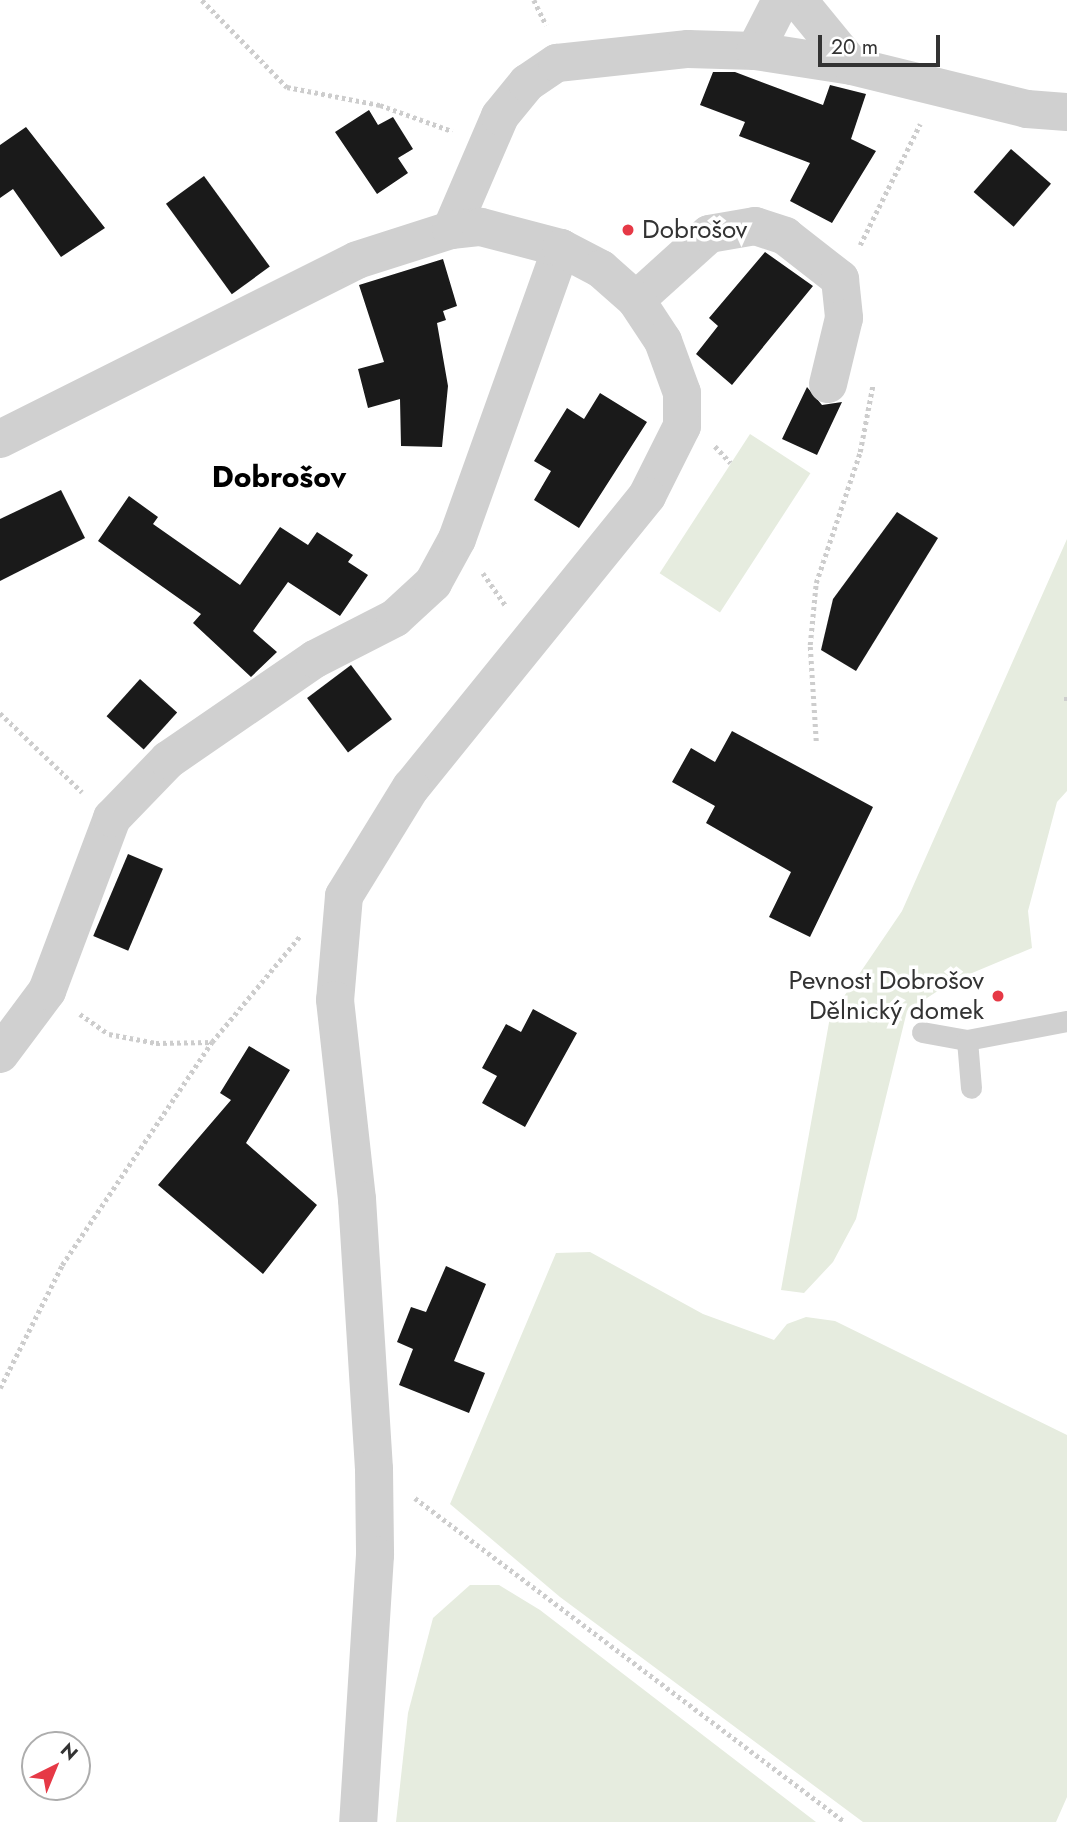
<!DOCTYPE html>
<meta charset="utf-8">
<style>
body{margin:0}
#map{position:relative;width:1067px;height:1822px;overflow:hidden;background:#fff;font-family:Jost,sans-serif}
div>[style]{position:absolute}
.green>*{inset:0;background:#e6ecdf;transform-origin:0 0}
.building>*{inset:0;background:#1a1a1a;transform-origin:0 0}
.path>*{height:4.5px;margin-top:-2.25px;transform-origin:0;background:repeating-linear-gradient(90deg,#cdcdcd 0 3.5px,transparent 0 7px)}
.service>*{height:21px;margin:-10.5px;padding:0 10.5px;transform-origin:10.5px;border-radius:10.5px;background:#d0d0d0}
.minor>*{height:38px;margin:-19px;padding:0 19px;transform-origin:19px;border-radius:19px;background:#d0d0d0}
.tertiary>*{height:38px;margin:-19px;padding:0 19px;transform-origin:19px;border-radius:19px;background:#d0d0d0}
.dots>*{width:19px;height:19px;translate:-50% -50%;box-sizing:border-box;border:4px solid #fff;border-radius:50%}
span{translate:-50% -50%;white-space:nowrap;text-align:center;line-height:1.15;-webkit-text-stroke:7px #fff;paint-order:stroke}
.poi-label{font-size:26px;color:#333}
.left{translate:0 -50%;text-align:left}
.right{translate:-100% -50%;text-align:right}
.quarter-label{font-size:30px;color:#000;font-weight:700}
.north{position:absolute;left:21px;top:1731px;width:70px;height:70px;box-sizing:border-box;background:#fff;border:2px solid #adadad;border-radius:50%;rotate:43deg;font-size:19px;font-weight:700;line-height:28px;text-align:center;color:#333}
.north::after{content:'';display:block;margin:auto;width:24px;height:32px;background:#e63946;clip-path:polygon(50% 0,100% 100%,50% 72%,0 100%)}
.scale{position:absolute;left:818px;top:35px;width:122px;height:32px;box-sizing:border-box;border:4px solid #333;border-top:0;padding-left:9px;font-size:21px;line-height:24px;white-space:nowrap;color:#333;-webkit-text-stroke:5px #fff;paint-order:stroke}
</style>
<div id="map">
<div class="green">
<i style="left:750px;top:434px;width:72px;height:166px;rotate:33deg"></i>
<i style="clip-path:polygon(1067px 539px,1067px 791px,1057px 802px,1028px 911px,1032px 948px,953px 981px,907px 1011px,856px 1219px,833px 1262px,804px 1293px,781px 1290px,830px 1017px,902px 911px)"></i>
<i style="clip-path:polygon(590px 1252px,703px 1314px,774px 1340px,787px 1324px,806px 1317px,835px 1321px,1067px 1435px,1067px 1797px,1056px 1822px,863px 1822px,560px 1597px,450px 1504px,556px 1253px)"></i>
<i style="clip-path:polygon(470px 1585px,499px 1585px,540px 1610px,816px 1822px,396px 1822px,408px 1713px,433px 1618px)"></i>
</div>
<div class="building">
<i style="clip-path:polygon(713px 72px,735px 72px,823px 105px,830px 85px,866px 94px,851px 139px,876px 151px,832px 223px,790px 201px,810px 163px,739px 136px,745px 122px,700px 105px)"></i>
<i style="clip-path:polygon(369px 110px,378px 125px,393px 117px,413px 149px,398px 158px,408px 173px,377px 194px,335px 132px)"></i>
<i style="clip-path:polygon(26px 127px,105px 228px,61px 257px,13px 189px,0 198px,0 145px)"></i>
<i style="left:1011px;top:149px;width:53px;height:57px;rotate:41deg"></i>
<i style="left:204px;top:176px;width:112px;height:47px;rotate:54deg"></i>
<i style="clip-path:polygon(765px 252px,813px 286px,732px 385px,696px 354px,718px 326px,709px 318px)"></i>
<i style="clip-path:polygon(443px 259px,457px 306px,443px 311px,446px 320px,437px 323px,448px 386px,442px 447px,401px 446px,400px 399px,368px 408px,358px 369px,384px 362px,359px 285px)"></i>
<i style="clip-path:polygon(807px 387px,822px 405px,842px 402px,817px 455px,782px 439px)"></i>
<i style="clip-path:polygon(600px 393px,647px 422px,579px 528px,534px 500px,551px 471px,534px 461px,567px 408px,584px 419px)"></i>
<i style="clip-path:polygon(61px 490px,85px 538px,0 581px,0 519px)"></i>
<i style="clip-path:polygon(129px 496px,158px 517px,153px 524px,240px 585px,280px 527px,308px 545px,317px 532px,353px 555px,348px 562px,368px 575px,340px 616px,288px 582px,253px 631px,277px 652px,251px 677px,193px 623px,201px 614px,98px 541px)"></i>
<i style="clip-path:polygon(897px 512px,938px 538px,856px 671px,821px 650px,833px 599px)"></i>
<i style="left:351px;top:665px;width:68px;height:55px;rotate:53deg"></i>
<i style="left:140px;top:679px;width:50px;height:50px;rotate:42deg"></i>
<i style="clip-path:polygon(732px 731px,873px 807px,810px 937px,769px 917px,791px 872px,706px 823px,715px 806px,672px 782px,691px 748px,715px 762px)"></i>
<i style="left:128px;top:854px;width:38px;height:89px;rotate:23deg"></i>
<i style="clip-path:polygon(533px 1009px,577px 1033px,525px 1127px,482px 1103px,497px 1076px,482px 1068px,506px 1024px,521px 1032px)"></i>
<i style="clip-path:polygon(249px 1046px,290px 1070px,246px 1143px,317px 1205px,263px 1274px,158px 1185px,231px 1100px,220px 1093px)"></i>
<i style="clip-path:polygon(446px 1266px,486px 1284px,454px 1361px,485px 1373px,469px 1413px,399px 1385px,413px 1349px,397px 1342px,411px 1307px,426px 1312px)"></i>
</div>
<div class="path">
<i style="left:202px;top:0;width:122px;rotate:45.7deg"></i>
<i style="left:287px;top:87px;width:95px;rotate:11deg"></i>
<i style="left:380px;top:105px;width:77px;rotate:19.9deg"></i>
<i style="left:534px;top:0;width:28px;rotate:64deg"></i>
<i style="left:860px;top:245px;width:135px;rotate:-63.6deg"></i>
<i style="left:715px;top:446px;width:23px;rotate:47deg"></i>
<i style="left:483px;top:573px;width:40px;rotate:55.1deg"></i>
<i style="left:1064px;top:699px;width:3px"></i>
<i style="left:0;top:713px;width:114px;rotate:43.9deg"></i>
<i style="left:816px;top:741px;width:96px;rotate:-93.6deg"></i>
<i style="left:810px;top:645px;width:62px;rotate:-84.5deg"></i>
<i style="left:816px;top:583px;width:138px;rotate:-71.4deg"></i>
<i style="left:860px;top:452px;width:69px;rotate:-79.2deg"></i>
<i style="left:80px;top:1014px;width:35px;rotate:35deg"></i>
<i style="left:109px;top:1034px;width:48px;rotate:10.8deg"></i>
<i style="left:156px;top:1043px;width:56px;rotate:-1deg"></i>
<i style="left:0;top:1388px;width:138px;rotate:-63.2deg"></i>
<i style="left:62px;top:1265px;width:269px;rotate:-56.1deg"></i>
<i style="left:212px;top:1042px;width:138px;rotate:-50.3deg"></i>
<i style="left:415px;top:1498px;width:538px;rotate:37deg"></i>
</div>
<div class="service">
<i style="left:922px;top:1032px;width:46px;rotate:10.1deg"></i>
<i style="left:967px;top:1040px;width:102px;rotate:-10.8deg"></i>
<i style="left:967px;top:1040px;width:48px;rotate:85.2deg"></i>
</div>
<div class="minor">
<i style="left:798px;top:0;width:85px;rotate:50.7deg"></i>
<i style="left:755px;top:51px;width:57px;rotate:-63deg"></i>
<i style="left:451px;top:230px;width:124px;rotate:-66.7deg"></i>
<i style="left:500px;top:116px;width:43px;rotate:-50.7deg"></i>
<i style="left:527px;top:83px;width:36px;rotate:-34deg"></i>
<i style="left:557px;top:63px;width:132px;rotate:-6.1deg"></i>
<i style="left:688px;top:49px;width:67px;rotate:1.7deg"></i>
<i style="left:755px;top:51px;width:98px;rotate:8.8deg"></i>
<i style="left:852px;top:66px;width:180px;rotate:13.8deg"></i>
<i style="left:1027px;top:109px;width:40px;rotate:4.3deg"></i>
<i style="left:636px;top:300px;width:98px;rotate:-42.1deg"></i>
<i style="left:709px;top:234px;width:47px;rotate:-9.9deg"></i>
<i style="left:755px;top:226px;width:32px;rotate:18deg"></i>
<i style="left:785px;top:236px;width:70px;rotate:38deg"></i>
<i style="left:840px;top:279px;width:39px;rotate:84deg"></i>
<i style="left:844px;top:318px;width:68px;rotate:103.6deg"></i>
<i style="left:0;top:1054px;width:79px;rotate:-53.3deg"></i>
<i style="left:47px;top:991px;width:185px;rotate:-69.4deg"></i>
<i style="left:112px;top:818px;width:81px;rotate:-46deg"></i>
<i style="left:168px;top:760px;width:178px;rotate:-34.5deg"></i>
<i style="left:315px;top:659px;width:90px;rotate:-27.1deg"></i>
<i style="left:395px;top:618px;width:52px;rotate:-42.6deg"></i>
<i style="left:433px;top:583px;width:50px;rotate:-61.4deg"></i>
<i style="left:457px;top:539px;width:309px;rotate:-70.3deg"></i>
</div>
<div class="tertiary">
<i style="left:0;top:439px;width:399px;rotate:-26.6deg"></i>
<i style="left:357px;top:260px;width:99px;rotate:-17.7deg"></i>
<i style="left:451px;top:230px;width:30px;rotate:-6deg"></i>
<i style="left:481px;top:227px;width:83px;rotate:14.7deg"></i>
<i style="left:561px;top:248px;width:45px;rotate:27.7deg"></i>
<i style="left:601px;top:269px;width:47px;rotate:41.5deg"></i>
<i style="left:636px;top:300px;width:49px;rotate:56.6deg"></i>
<i style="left:663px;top:341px;width:55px;rotate:69.9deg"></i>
<i style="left:682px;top:393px;width:33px;rotate:90deg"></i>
<i style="left:682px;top:426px;width:78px;rotate:116.6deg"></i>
<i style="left:647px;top:496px;width:375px;rotate:129deg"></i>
<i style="left:411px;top:787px;width:128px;rotate:121.6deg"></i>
<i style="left:344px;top:896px;width:104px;rotate:94.9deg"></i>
<i style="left:335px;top:1000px;width:200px;rotate:83.7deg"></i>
<i style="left:357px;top:1199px;width:271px;rotate:86.4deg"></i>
<i style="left:374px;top:1469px;width:86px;rotate:89.3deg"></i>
<i style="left:375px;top:1555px;width:268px;rotate:93.6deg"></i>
</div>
<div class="dots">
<i style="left:628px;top:230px;background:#e63946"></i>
<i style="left:998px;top:996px;background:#e63946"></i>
</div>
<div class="poi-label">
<span class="left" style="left:642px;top:230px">Dobrošov</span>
<span class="right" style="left:984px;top:996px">Pevnost Dobrošov<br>Dělnický domek</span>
</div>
<div class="quarter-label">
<span style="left:279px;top:477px">Dobrošov</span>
</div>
<div class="north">N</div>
<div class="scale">20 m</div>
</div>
